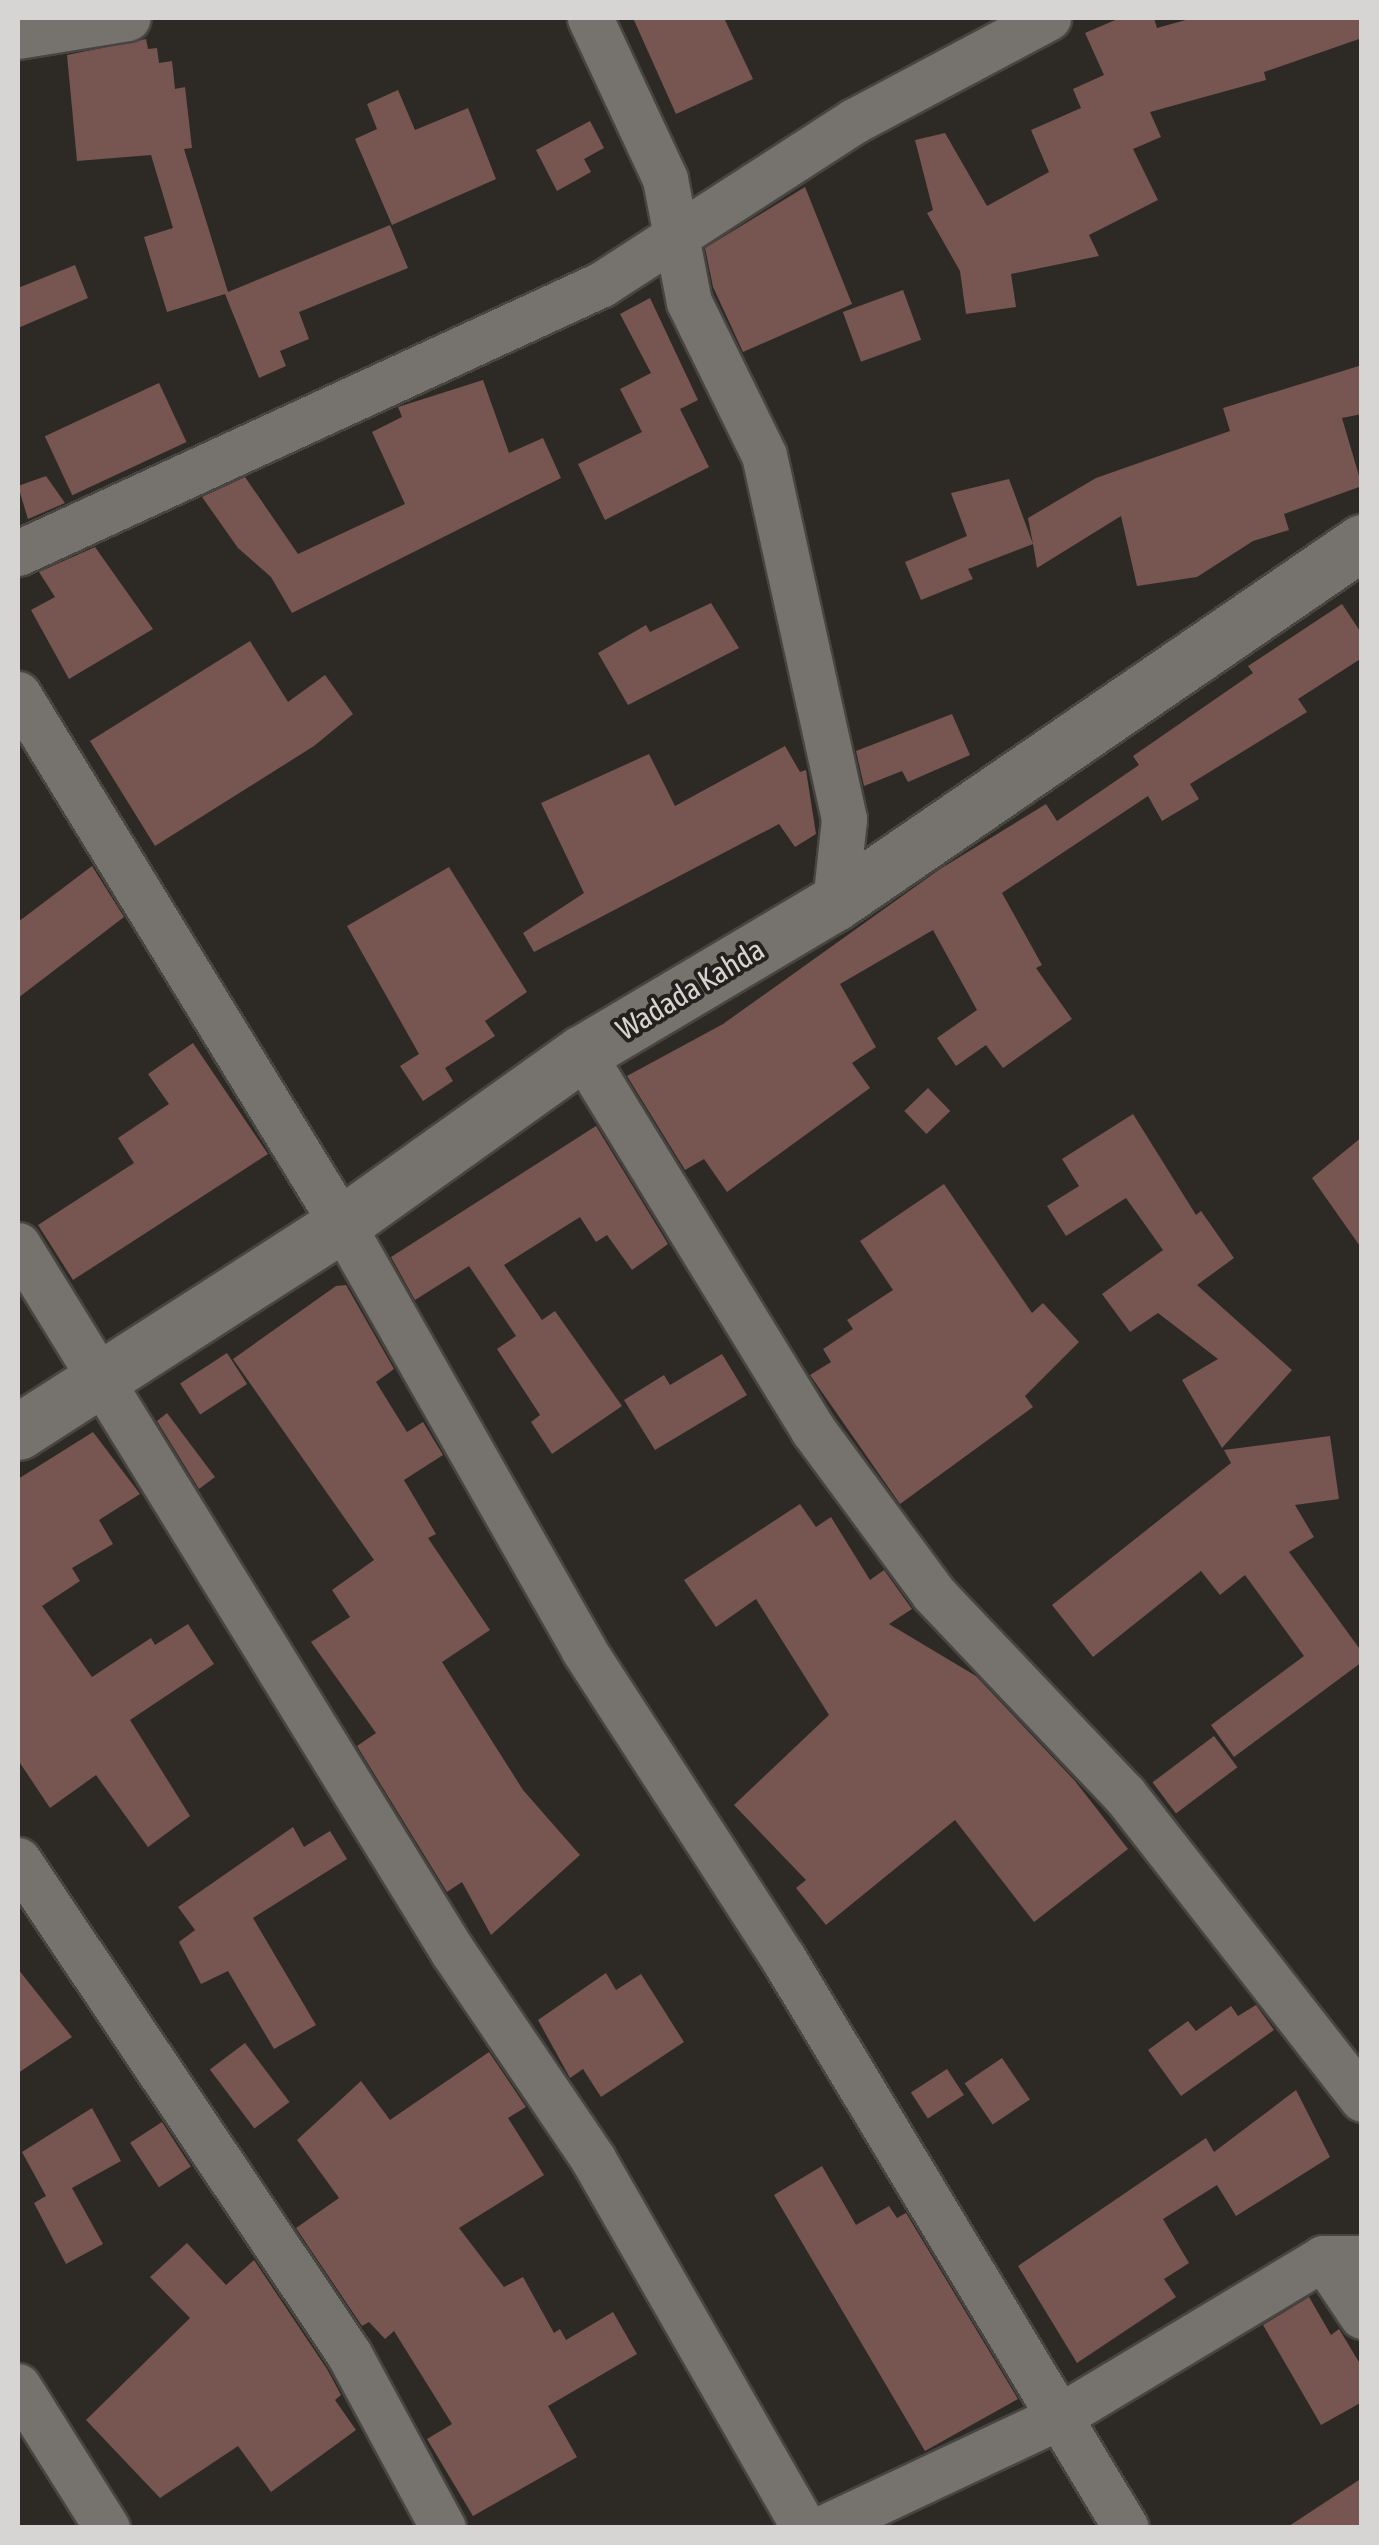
<!DOCTYPE html>
<style>
body{margin:0}
#map{position:relative;width:1379px;height:2545px;overflow:hidden;background:#2d2a26;font-family:"Asap Condensed",sans-serif}
div>[style]{position:absolute}
.building>*{inset:0;background:#775550;transform-origin:0 0}
.roads{filter:drop-shadow(2px 0 #474542) drop-shadow(-2px 0 #474542) drop-shadow(0 2px #474542) drop-shadow(0 -2px #474542)}
.street>*{height:45px;margin:-22.5px;padding:0 22.5px;transform-origin:22.5px;border-radius:22.5px;background:#76726e}
.secondary>*{height:55px;margin:-27.5px;padding:0 27.5px;transform-origin:27.5px;border-radius:27.5px;background:#76726e}
span{translate:-50% -50%;white-space:nowrap;text-align:center;line-height:1.15;-webkit-text-stroke:8px #23201d;paint-order:stroke}
.street-label{font-size:30px;color:#d7d5d3}
.frame{position:absolute;inset:0;border:20px solid #d7d5d3;pointer-events:none}
</style>
<div id="map">
<div class="building">
<i style="clip-path:polygon(633px 18px,724px 18px,753px 79px,676px 114px)"></i>
<i style="clip-path:polygon(1120px 18px,1154px 18px,1157px 28px,1193px 18px,1362px 18px,1362px 38px,1264px 72px,1266px 80px,1150px 112px,1161px 137px,1133px 149px,1158px 200px,1089px 235px,1099px 256px,1011px 274px,1016px 307px,966px 314px,960px 271px,927px 213px,933px 210px,915px 140px,945px 133px,987px 206px,1049px 172px,1031px 130px,1081px 108px,1073px 89px,1104px 75px,1085px 33px)"></i>
<i style="clip-path:polygon(146px 39px,148px 49px,157px 48px,159px 63px,172px 61px,175px 89px,185px 87px,192px 148px,184px 149px,228px 292px,390px 225px,408px 268px,299px 312px,309px 339px,280px 351px,286px 366px,259px 378px,225px 294px,167px 312px,144px 237px,173px 228px,151px 155px,77px 161px,67px 55px)"></i>
<i style="clip-path:polygon(398px 90px,415px 130px,468px 108px,496px 179px,392px 225px,355px 139px,377px 129px,367px 104px)"></i>
<i style="clip-path:polygon(590px 121px,604px 148px,584px 159px,591px 172px,557px 191px,536px 150px)"></i>
<i style="clip-path:polygon(805px 187px,852px 304px,743px 352px,713px 287px,705px 248px)"></i>
<i style="clip-path:polygon(75px 265px,88px 298px,18px 328px,18px 288px)"></i>
<i style="left:903px;top:290px;width:53px;height:64px;rotate:70deg"></i>
<i style="clip-path:polygon(650px 298px,698px 400px,680px 409px,709px 467px,605px 520px,578px 464px,642px 432px,620px 389px,651px 373px,620px 314px)"></i>
<i style="clip-path:polygon(1362px 365px,1362px 414px,1342px 418px,1362px 486px,1284px 514px,1289px 530px,1253px 541px,1197px 577px,1137px 586px,1121px 516px,1037px 568px,1033px 544px,968px 569px,973px 579px,921px 600px,905px 562px,967px 536px,951px 493px,1009px 479px,1033px 544px,1028px 518px,1096px 478px,1230px 431px,1223px 408px)"></i>
<i style="clip-path:polygon(483px 380px,509px 453px,543px 438px,561px 478px,292px 613px,271px 577px,238px 548px,202px 497px,245px 477px,298px 554px,405px 504px,372px 432px,402px 417px,398px 407px)"></i>
<i style="left:159px;top:383px;width:65px;height:126px;rotate:65deg"></i>
<i style="clip-path:polygon(46px 476px,65px 503px,28px 519px,18px 486px)"></i>
<i style="clip-path:polygon(95px 547px,153px 629px,69px 679px,31px 610px,55px 597px,39px 572px)"></i>
<i style="clip-path:polygon(711px 603px,739px 648px,628px 705px,598px 653px,646px 625px,650px 632px)"></i>
<i style="clip-path:polygon(1342px 604px,1362px 634px,1362px 658px,1298px 699px,1307px 712px,1190px 784px,1199px 799px,1162px 821px,1148px 796px,1002px 893px,1042px 965px,1036px 968px,1072px 1019px,1003px 1068px,986px 1045px,956px 1066px,937px 1038px,977px 1010px,933px 930px,840px 984px,876px 1047px,852px 1063px,870px 1088px,727px 1192px,704px 1159px,685px 1170px,627px 1076px,723px 1024px,940px 869px,1046px 804px,1057px 821px,1139px 765px,1133px 756px,1253px 673px,1248px 666px)"></i>
<i style="clip-path:polygon(250px 641px,288px 702px,325px 675px,353px 714px,314px 746px,155px 846px,90px 741px)"></i>
<i style="clip-path:polygon(952px 714px,970px 755px,908px 782px,902px 771px,864px 786px,856px 751px)"></i>
<i style="clip-path:polygon(785px 746px,800px 772px,806px 770px,816px 834px,795px 847px,779px 824px,534px 952px,523px 933px,584px 893px,541px 803px,649px 754px,675px 806px)"></i>
<i style="clip-path:polygon(92px 866px,124px 917px,18px 998px,18px 922px)"></i>
<i style="clip-path:polygon(449px 867px,527px 992px,485px 1021px,495px 1036px,445px 1068px,453px 1081px,423px 1101px,400px 1066px,419px 1054px,347px 926px)"></i>
<i style="clip-path:polygon(193px 1043px,268px 1154px,73px 1280px,38px 1225px,134px 1163px,118px 1138px,169px 1104px,148px 1074px)"></i>
<i style="left:928px;top:1088px;width:32px;height:33px;rotate:46deg"></i>
<i style="clip-path:polygon(1133px 1114px,1196px 1215px,1201px 1211px,1234px 1258px,1197px 1285px,1292px 1370px,1222px 1448px,1182px 1380px,1218px 1359px,1158px 1313px,1130px 1332px,1102px 1294px,1163px 1250px,1126px 1198px,1066px 1236px,1047px 1206px,1079px 1186px,1062px 1159px)"></i>
<i style="clip-path:polygon(596px 1126px,668px 1244px,632px 1270px,607px 1235px,596px 1242px,580px 1217px,504px 1265px,542px 1320px,555px 1311px,622px 1406px,552px 1454px,531px 1422px,540px 1415px,497px 1349px,516px 1336px,469px 1266px,415px 1300px,391px 1257px)"></i>
<i style="clip-path:polygon(1362px 1137px,1362px 1249px,1312px 1178px)"></i>
<i style="clip-path:polygon(944px 1184px,1032px 1313px,1043px 1303px,1079px 1342px,1025px 1396px,1033px 1407px,900px 1504px,810px 1375px,831px 1362px,823px 1349px,853px 1329px,847px 1320px,893px 1290px,860px 1241px)"></i>
<i style="clip-path:polygon(346px 1285px,394px 1369px,376px 1382px,407px 1432px,423px 1422px,443px 1455px,404px 1480px,436px 1534px,428px 1538px,490px 1630px,442px 1662px,523px 1790px,580px 1855px,491px 1935px,462px 1882px,447px 1892px,357px 1746px,376px 1733px,311px 1642px,350px 1617px,332px 1590px,374px 1560px,233px 1359px,336px 1286px)"></i>
<i style="left:227px;top:1353px;width:37px;height:56px;rotate:57deg"></i>
<i style="clip-path:polygon(722px 1354px,747px 1395px,655px 1450px,624px 1400px,664px 1375px,670px 1385px)"></i>
<i style="clip-path:polygon(167px 1413px,215px 1477px,199px 1489px,157px 1421px)"></i>
<i style="clip-path:polygon(93px 1432px,140px 1494px,99px 1520px,113px 1544px,72px 1568px,80px 1581px,42px 1606px,92px 1677px,151px 1638px,155px 1645px,188px 1624px,214px 1664px,130px 1720px,190px 1816px,148px 1847px,96px 1775px,50px 1808px,18px 1760px,18px 1479px)"></i>
<i style="clip-path:polygon(1330px 1436px,1339px 1499px,1295px 1505px,1314px 1537px,1289px 1552px,1362px 1652px,1362px 1662px,1234px 1757px,1211px 1725px,1304px 1656px,1245px 1575px,1220px 1595px,1201px 1571px,1093px 1657px,1052px 1605px,1231px 1463px,1224px 1450px)"></i>
<i style="clip-path:polygon(800px 1504px,816px 1527px,831px 1517px,870px 1580px,884px 1570px,912px 1609px,889px 1624px,976px 1676px,1075px 1781px,1128px 1849px,1034px 1922px,955px 1820px,826px 1925px,796px 1888px,806px 1880px,734px 1805px,829px 1715px,756px 1599px,716px 1627px,684px 1580px)"></i>
<i style="left:1214px;top:1736px;width:39px;height:77px;rotate:53deg"></i>
<i style="clip-path:polygon(293px 1827px,304px 1847px,330px 1831px,347px 1859px,253px 1918px,316px 2025px,274px 2049px,228px 1971px,201px 1984px,179px 1942px,195px 1930px,178px 1907px)"></i>
<i style="clip-path:polygon(18px 1969px,72px 2037px,18px 2073px)"></i>
<i style="clip-path:polygon(606px 1973px,616px 1990px,641px 1974px,684px 2042px,601px 2097px,583px 2069px,570px 2078px,538px 2020px)"></i>
<i style="clip-path:polygon(1256px 2005px,1274px 2030px,1181px 2096px,1148px 2050px,1188px 2021px,1196px 2031px,1231px 2006px,1238px 2016px)"></i>
<i style="left:245px;top:2043px;width:74px;height:44px;rotate:53deg"></i>
<i style="clip-path:polygon(489px 2052px,526px 2107px,508px 2118px,544px 2175px,459px 2228px,504px 2287px,523px 2277px,554px 2333px,560px 2329px,566px 2340px,613px 2312px,637px 2354px,548px 2406px,577px 2457px,473px 2516px,427px 2439px,452px 2424px,394px 2331px,385px 2339px,369px 2322px,362px 2326px,296px 2228px,339px 2198px,297px 2140px,361px 2081px,390px 2120px)"></i>
<i style="left:1002px;top:2058px;width:50px;height:45px;rotate:56deg"></i>
<i style="left:947px;top:2069px;width:31px;height:43px;rotate:57deg"></i>
<i style="clip-path:polygon(1296px 2090px,1330px 2157px,1236px 2216px,1217px 2185px,1163px 2219px,1189px 2263px,1164px 2279px,1176px 2297px,1077px 2363px,1018px 2266px,1206px 2138px,1214px 2152px)"></i>
<i style="clip-path:polygon(92px 2108px,121px 2161px,72px 2188px,103px 2244px,66px 2264px,34px 2203px,46px 2196px,22px 2152px)"></i>
<i style="left:162px;top:2122px;width:53px;height:38px;rotate:57deg"></i>
<i style="clip-path:polygon(822px 2166px,856px 2225px,889px 2206px,897px 2218px,906px 2213px,1018px 2399px,925px 2451px,774px 2195px)"></i>
<i style="clip-path:polygon(187px 2243px,226px 2285px,254px 2260px,327px 2369px,341px 2395px,335px 2400px,356px 2430px,271px 2492px,238px 2446px,160px 2498px,86px 2420px,190px 2318px,150px 2277px)"></i>
<i style="clip-path:polygon(1309px 2297px,1331px 2335px,1339px 2329px,1362px 2367px,1362px 2402px,1321px 2425px,1263px 2325px)"></i>
<i style="clip-path:polygon(1362px 2478px,1362px 2528px,1286px 2528px)"></i>
</div>
<div class="roads">
<div class="street">
<i style="left:590px;top:18px;width:178px;rotate:65deg"></i>
<i style="left:665px;top:179px;width:125px;rotate:79deg"></i>
<i style="left:689px;top:302px;width:170px;rotate:63.9deg"></i>
<i style="left:764px;top:455px;width:373px;rotate:77.6deg"></i>
<i style="left:844px;top:819px;width:84px;rotate:96.1deg"></i>
<i style="left:18px;top:36px;width:111px;rotate:-9.3deg"></i>
<i style="left:18px;top:553px;width:643px;rotate:-24.73deg"></i>
<i style="left:602px;top:284px;width:300px;rotate:-32.9deg"></i>
<i style="left:854px;top:121px;width:220px;rotate:-28deg"></i>
<i style="left:18px;top:694px;width:621px;rotate:58.56deg"></i>
<i style="left:342px;top:1224px;width:489px;rotate:60.4deg"></i>
<i style="left:583px;top:1649px;width:368px;rotate:57.1deg"></i>
<i style="left:783px;top:1958px;width:665px;rotate:58.96deg"></i>
<i style="left:582px;top:1053px;width:442px;rotate:58.5deg"></i>
<i style="left:813px;top:1430px;width:202px;rotate:53.6deg"></i>
<i style="left:933px;top:1593px;width:277px;rotate:46.5deg"></i>
<i style="left:1124px;top:1794px;width:387px;rotate:52deg"></i>
<i style="left:18px;top:1245px;width:830px;rotate:58.4deg"></i>
<i style="left:453px;top:1952px;width:250px;rotate:55.9deg"></i>
<i style="left:593px;top:2159px;width:425px;rotate:60.2deg"></i>
<i style="left:18px;top:1860px;width:595px;rotate:56.18deg"></i>
<i style="left:349px;top:2354px;width:198px;rotate:61.6deg"></i>
<i style="left:1362px;top:2258px;width:39px;rotate:180deg"></i>
<i style="left:1323px;top:2258px;width:70px;rotate:56.1deg"></i>
<i style="left:18px;top:2386px;width:168px;rotate:57.9deg"></i>
<i style="left:823px;top:2528px;width:259px;rotate:-25.2deg"></i>
<i style="left:1057px;top:2418px;width:310px;rotate:-31deg"></i>
</div>
<div class="secondary">
<i style="left:18px;top:1432px;width:385px;rotate:-32.7deg"></i>
<i style="left:342px;top:1224px;width:295px;rotate:-35.5deg"></i>
<i style="left:582px;top:1053px;width:294px;rotate:-30.7deg"></i>
<i style="left:835px;top:903px;width:639px;rotate:-34.41deg"></i>
</div>
</div>
<div class="street-label">
<span style="left:690px;top:989px;rotate:-31deg">Wadada Kahda</span>
</div>
<div class="frame"></div>
</div>
